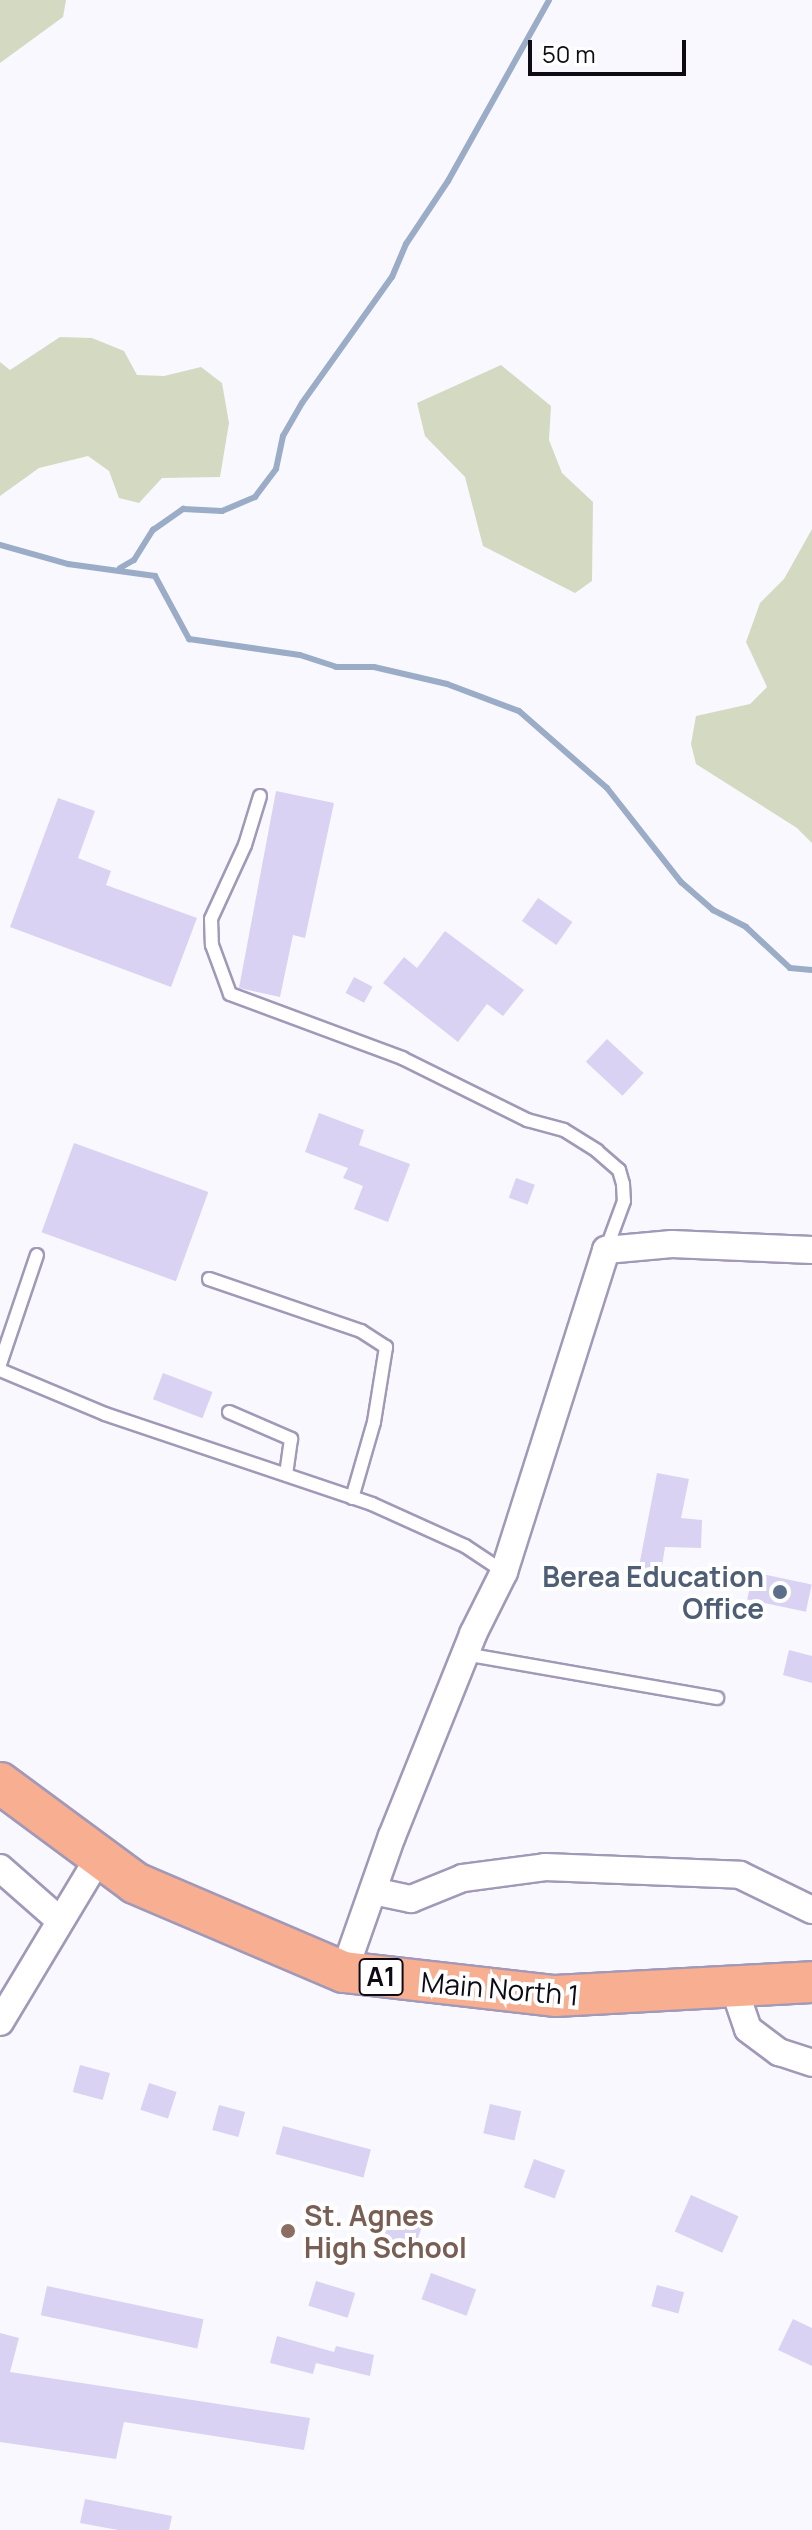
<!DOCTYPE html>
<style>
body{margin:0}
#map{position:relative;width:812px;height:2530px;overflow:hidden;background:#f9f8ff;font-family:Manrope,sans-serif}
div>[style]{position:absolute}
.green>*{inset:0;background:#d4d9c2}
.stream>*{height:6px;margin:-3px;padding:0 3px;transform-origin:3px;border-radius:3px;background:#9bacc7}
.building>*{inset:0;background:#dad2f2;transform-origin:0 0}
.roads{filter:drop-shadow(2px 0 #a199b7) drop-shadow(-2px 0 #a199b7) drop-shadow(0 2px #a199b7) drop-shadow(0 -2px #a199b7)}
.lane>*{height:12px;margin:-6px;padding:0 6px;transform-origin:6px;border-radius:6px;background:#fff}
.street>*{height:26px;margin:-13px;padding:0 13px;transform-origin:13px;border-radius:13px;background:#fff}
.primary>*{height:40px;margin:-20px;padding:0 20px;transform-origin:20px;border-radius:20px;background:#f7ae91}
.dots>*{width:22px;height:22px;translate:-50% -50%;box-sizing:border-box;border:4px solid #fff;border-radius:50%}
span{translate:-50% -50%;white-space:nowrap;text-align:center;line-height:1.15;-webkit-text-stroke:8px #fff;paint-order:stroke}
.shield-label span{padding:2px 6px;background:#fff;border:2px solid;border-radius:6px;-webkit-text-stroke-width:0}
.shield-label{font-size:26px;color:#0e0b15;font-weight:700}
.service-label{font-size:28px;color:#4e5e75;font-weight:700}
.right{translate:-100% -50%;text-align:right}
.street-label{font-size:28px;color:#0e0b15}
.education-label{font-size:28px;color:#785e54;font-weight:700}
.left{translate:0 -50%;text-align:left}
.scale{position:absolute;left:528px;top:40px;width:158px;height:36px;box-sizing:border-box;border:4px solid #0e0b15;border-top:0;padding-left:10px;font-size:24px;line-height:28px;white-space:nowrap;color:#0e0b15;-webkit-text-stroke:6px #fff;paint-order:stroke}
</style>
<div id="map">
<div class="green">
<i style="clip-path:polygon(0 0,66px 0,63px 17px,0 63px)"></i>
<i style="clip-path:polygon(60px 337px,92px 338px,124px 351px,137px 375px,164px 376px,201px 367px,222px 383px,229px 423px,220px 477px,162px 478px,139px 503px,119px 498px,109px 471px,88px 456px,39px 468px,0 496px,0 362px,10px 370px)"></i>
<i style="clip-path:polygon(501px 365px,551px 406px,549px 440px,562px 473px,593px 502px,592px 581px,575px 593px,483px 546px,465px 477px,425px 436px,417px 403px)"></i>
<i style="clip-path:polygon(812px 529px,812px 843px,797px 828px,696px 764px,691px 744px,696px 716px,750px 704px,767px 687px,746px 642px,760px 603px,784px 579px)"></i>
</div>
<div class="stream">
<i style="left:0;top:545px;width:71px;rotate:15.6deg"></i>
<i style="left:68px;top:564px;width:88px;rotate:7.9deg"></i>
<i style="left:155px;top:576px;width:72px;rotate:61.6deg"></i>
<i style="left:189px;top:639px;width:112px;rotate:8.2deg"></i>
<i style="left:300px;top:655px;width:38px;rotate:18deg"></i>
<i style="left:336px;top:667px;width:38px"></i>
<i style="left:374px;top:667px;width:75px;rotate:13.1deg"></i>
<i style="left:447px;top:684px;width:77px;rotate:20.6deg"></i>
<i style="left:519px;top:711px;width:117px;rotate:41.2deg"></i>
<i style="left:607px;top:788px;width:120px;rotate:51.8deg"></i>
<i style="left:681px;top:882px;width:43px;rotate:41.2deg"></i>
<i style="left:713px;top:910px;width:37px;rotate:27deg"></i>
<i style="left:746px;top:927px;width:60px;rotate:43deg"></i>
<i style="left:790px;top:968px;width:22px;rotate:5deg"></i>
<i style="left:120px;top:568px;width:16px;rotate:-30deg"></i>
<i style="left:134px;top:560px;width:36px;rotate:-58deg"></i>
<i style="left:153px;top:530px;width:37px;rotate:-35deg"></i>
<i style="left:183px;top:509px;width:39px;rotate:3deg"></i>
<i style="left:222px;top:511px;width:36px;rotate:-23deg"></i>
<i style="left:255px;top:497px;width:35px;rotate:-53deg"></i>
<i style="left:276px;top:469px;width:34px;rotate:-78deg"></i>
<i style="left:283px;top:436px;width:38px;rotate:-60deg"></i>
<i style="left:302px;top:403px;width:155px;rotate:-54.5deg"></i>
<i style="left:392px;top:277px;width:36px;rotate:-67deg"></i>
<i style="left:406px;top:244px;width:76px;rotate:-56.3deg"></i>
<i style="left:448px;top:181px;width:207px;rotate:-60.8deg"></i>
</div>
<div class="building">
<i style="clip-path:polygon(276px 791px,334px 803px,305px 938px,293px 935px,280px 997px,239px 988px)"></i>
<i style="clip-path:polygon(58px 798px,95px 811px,78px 858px,111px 871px,106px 885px,197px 918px,171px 987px,10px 927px)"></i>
<i style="left:538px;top:898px;width:42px;height:28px;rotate:35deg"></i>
<i style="clip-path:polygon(445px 931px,524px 990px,503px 1016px,487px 1004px,458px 1042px,383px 983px,404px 957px,417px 968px)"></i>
<i style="left:354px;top:977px;width:21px;height:18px;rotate:28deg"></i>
<i style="left:607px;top:1039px;width:50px;height:31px;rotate:43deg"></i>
<i style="clip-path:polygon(319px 1113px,364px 1130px,359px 1145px,410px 1164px,388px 1222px,354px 1209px,363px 1186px,343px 1178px,348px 1168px,305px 1152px)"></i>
<i style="left:74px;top:1143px;width:143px;height:95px;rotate:20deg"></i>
<i style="left:516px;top:1178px;width:20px;height:21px;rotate:20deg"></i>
<i style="left:163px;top:1373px;width:53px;height:28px;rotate:21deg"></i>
<i style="clip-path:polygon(657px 1473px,689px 1479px,681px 1518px,702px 1520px,701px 1548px,665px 1547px,658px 1591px,635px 1587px)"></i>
<i style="left:753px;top:1572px;width:60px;height:28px;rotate:12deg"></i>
<i style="clip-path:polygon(789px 1650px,812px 1656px,812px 1683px,783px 1675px)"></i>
<i style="left:80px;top:2065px;width:31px;height:28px;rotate:15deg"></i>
<i style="left:149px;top:2083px;width:29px;height:28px;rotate:18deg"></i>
<i style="left:490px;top:2104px;width:32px;height:30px;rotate:13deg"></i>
<i style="left:219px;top:2105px;width:27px;height:26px;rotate:15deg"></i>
<i style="left:283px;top:2126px;width:91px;height:29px;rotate:15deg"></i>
<i style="left:534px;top:2159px;width:33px;height:30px;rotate:20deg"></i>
<i style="left:691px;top:2195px;width:52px;height:40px;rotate:24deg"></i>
<i style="left:386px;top:2208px;width:40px;height:33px;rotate:19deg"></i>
<i style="left:431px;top:2273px;width:48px;height:28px;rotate:20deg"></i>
<i style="left:316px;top:2281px;width:41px;height:26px;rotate:17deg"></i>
<i style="left:657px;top:2285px;width:28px;height:22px;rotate:15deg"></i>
<i style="left:47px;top:2286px;width:160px;height:30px;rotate:12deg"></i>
<i style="clip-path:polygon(793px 2319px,812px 2328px,812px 2366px,778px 2350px)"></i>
<i style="clip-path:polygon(0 2333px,19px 2338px,10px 2372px,310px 2418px,304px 2450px,124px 2422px,116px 2459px,0 2442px)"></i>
<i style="clip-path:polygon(277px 2336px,334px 2352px,336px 2346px,374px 2355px,370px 2376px,316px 2363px,313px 2374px,270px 2363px)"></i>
<i style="clip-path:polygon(85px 2499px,172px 2516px,169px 2530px,118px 2530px,80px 2523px)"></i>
</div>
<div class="roads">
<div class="lane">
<i style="left:260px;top:796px;width:51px;rotate:107deg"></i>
<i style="left:245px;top:845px;width:81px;rotate:114.7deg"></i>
<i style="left:211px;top:919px;width:26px;rotate:88deg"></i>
<i style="left:212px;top:945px;width:52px;rotate:69.8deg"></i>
<i style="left:230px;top:994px;width:184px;rotate:20.4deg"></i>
<i style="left:402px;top:1058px;width:140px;rotate:26.4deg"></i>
<i style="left:527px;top:1120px;width:38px;rotate:15deg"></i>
<i style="left:564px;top:1130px;width:39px;rotate:32deg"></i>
<i style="left:597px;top:1151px;width:29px;rotate:41deg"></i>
<i style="left:619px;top:1170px;width:15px;rotate:74deg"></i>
<i style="left:623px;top:1184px;width:17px;rotate:87deg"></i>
<i style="left:624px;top:1201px;width:52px;rotate:110.2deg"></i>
<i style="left:209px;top:1279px;width:161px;rotate:18.9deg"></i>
<i style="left:361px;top:1331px;width:30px;rotate:33deg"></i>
<i style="left:386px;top:1347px;width:76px;rotate:99.1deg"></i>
<i style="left:374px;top:1422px;width:79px;rotate:106.1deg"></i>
<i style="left:0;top:1364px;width:115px;rotate:-71.3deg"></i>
<i style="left:0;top:1370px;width:114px;rotate:22.7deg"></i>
<i style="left:105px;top:1414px;width:282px;rotate:18.6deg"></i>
<i style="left:372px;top:1504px;width:102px;rotate:24.3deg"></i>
<i style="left:465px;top:1546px;width:47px;rotate:33.7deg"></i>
<i style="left:229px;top:1412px;width:68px;rotate:23.5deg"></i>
<i style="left:291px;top:1439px;width:36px;rotate:98deg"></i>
<i style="left:465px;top:1654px;width:256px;rotate:9.9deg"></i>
</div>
<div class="street">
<i style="left:0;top:1868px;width:77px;rotate:41.3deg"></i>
<i style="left:373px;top:1891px;width:39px;rotate:12deg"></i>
<i style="left:411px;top:1899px;width:56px;rotate:-22deg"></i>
<i style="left:463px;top:1878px;width:83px;rotate:-7.6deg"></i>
<i style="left:545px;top:1867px;width:195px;rotate:2.3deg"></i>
<i style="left:740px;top:1875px;width:80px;rotate:25.9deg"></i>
<i style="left:344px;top:1972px;width:144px;rotate:-70.6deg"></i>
<i style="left:392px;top:1836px;width:218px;rotate:-68.1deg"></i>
<i style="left:473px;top:1634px;width:69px;rotate:-63.4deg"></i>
<i style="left:504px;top:1572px;width:338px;rotate:-72.4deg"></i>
<i style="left:606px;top:1250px;width:66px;rotate:-5.2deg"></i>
<i style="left:672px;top:1244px;width:140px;rotate:2.5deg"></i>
<i style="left:734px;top:1988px;width:43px;rotate:71.1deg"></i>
<i style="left:748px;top:2029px;width:39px;rotate:37deg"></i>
<i style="left:779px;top:2052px;width:35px;rotate:18deg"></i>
<i style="left:0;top:2022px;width:192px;rotate:-59deg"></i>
</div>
<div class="primary">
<i style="left:0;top:1783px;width:168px;rotate:36.5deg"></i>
<i style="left:135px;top:1883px;width:227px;rotate:23.1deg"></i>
<i style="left:344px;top:1972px;width:212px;rotate:6.5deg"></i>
<i style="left:555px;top:1996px;width:257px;rotate:-3.1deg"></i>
</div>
</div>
<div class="dots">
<i style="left:780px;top:1592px;background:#5c6f8a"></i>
<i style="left:288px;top:2231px;background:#8d6e63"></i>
</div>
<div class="shield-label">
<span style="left:381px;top:1977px">A1</span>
</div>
<div class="service-label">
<span class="right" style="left:764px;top:1592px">Berea Education<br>Office</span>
</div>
<div class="street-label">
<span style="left:500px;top:1988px;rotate:5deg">Main North 1</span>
</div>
<div class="education-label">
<span class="left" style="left:304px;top:2231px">St. Agnes<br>High School</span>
</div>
<div class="scale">50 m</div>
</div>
